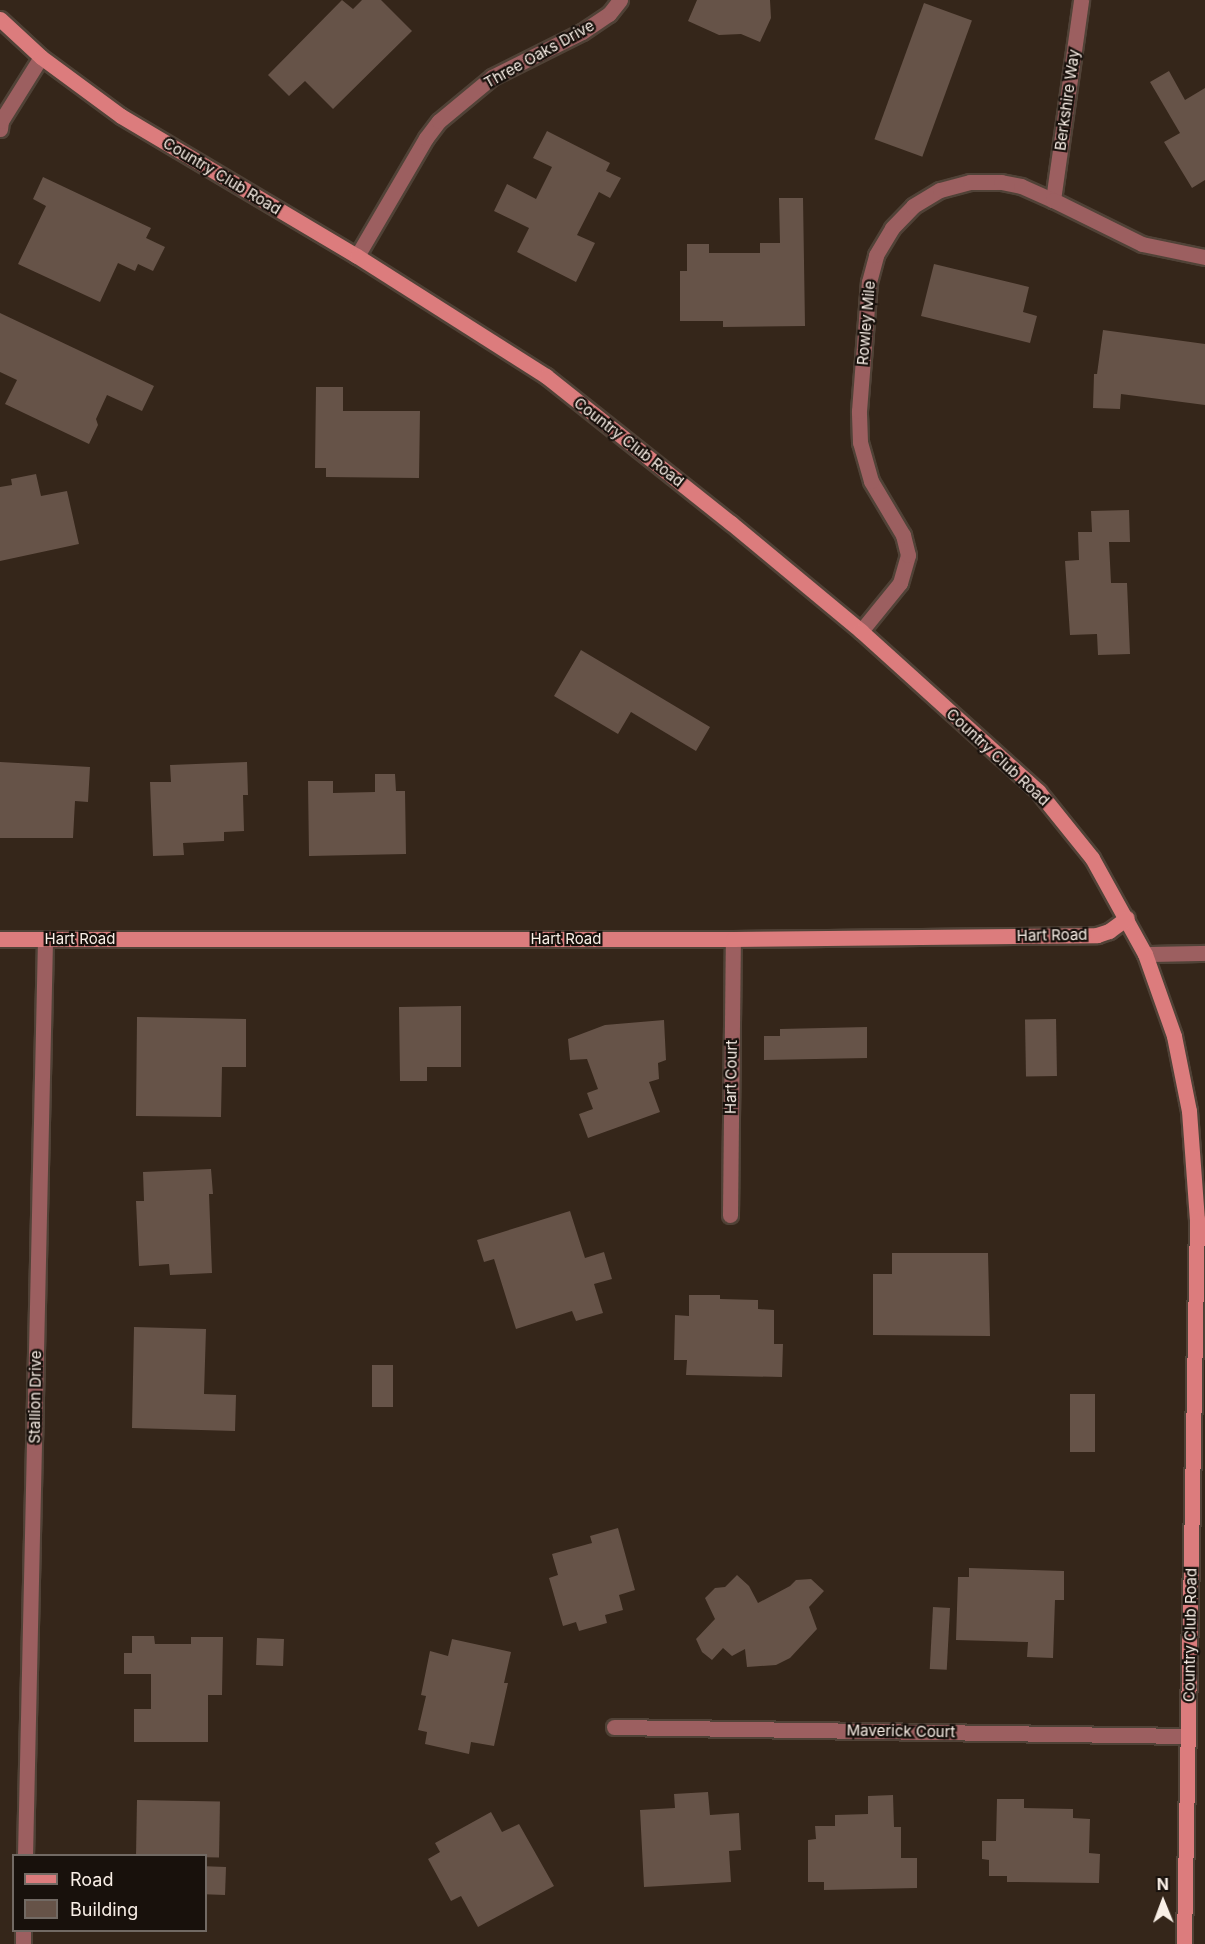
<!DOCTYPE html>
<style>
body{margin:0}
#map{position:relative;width:1205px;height:1944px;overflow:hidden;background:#35261a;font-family:Inter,sans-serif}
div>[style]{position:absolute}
.building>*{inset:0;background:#665348;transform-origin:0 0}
.roads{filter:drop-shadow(2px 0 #504237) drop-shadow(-2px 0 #504237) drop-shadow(0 2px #504237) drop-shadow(0 -2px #504237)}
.street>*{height:15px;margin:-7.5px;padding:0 7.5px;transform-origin:7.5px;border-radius:7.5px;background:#9c5f60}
.secondary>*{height:15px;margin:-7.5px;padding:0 7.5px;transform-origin:7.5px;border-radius:7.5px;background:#dc7c7d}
span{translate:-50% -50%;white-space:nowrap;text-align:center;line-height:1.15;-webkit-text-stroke:4.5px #18110c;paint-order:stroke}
.street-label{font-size:15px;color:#f9efe7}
.legend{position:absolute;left:12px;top:1854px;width:195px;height:78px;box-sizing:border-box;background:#18110c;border:2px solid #726a64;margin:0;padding:8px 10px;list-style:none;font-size:18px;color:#f9efe7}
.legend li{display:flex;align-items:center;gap:12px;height:30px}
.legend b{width:30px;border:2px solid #726a64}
.north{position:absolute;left:1133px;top:1872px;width:60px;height:60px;-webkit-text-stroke:4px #18110c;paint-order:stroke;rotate:359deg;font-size:16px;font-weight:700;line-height:24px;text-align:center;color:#f9efe7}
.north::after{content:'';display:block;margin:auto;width:21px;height:27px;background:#f9efe7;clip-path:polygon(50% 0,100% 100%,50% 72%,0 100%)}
</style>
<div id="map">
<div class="building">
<i style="clip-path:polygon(342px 0,353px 9px,362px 0,381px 0,412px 31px,333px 109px,305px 81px,289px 96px,268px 75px)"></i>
<i style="clip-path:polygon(697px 0,770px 0,771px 18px,760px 42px,741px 34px,719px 35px,688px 21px)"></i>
<i style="left:924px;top:3px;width:51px;height:145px;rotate:20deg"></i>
<i style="clip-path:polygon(1169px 71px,1185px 100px,1205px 88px,1205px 180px,1192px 188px,1164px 142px,1180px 133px,1150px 82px)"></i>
<i style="clip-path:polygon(547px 131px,610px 163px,606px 171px,621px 178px,610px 198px,599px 192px,577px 235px,595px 243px,576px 282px,517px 252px,529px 228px,494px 211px,507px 184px,536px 199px,552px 167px,533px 158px)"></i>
<i style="clip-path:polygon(43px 177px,151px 228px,146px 238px,165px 247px,153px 271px,138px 264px,135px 271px,118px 263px,100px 302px,18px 264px,46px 206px,33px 199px)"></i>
<i style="clip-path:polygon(779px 198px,803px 198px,805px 326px,723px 327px,723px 321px,680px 321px,680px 271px,687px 271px,687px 244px,709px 244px,709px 253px,760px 253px,760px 243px,780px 243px)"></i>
<i style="clip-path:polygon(934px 264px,1029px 287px,1023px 312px,1037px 316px,1030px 343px,921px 316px)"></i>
<i style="clip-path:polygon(0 313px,154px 386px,142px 411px,107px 395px,96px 419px,98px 425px,89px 444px,5px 404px,17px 380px,0 372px)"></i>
<i style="clip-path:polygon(1103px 330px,1205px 344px,1205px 405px,1121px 394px,1120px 409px,1093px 408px,1094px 374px,1097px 374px)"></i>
<i style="clip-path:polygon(316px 387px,343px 387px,343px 411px,420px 411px,419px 478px,326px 477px,326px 468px,315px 468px)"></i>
<i style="clip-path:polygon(36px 474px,41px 496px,67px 491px,79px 544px,0 561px,0 487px,12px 485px,11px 479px)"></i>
<i style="clip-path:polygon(1129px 510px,1130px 542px,1109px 542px,1111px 583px,1127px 583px,1130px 654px,1098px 655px,1097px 634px,1070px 635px,1065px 561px,1079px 560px,1078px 532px,1092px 532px,1091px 511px)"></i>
<i style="clip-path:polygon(581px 650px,710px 727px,696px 751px,631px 712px,618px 734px,554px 696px)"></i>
<i style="clip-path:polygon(0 762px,90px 767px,88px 802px,75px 801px,73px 838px,0 838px)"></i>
<i style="clip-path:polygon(247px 762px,248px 795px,243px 795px,244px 831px,224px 832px,224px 841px,183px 843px,184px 855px,153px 856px,150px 782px,171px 782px,170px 765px)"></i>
<i style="clip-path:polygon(375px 774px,395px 774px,396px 791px,405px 791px,406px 854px,309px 856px,308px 781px,333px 781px,333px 793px,375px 792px)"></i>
<i style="clip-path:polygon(461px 1006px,461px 1067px,427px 1067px,427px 1081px,400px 1081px,399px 1007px)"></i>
<i style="clip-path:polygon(137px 1017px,246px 1019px,246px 1067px,222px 1067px,221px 1117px,136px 1116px)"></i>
<i style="left:1056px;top:1019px;width:57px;height:31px;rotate:89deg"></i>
<i style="clip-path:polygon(664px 1020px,666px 1060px,658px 1063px,659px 1079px,649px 1082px,660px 1112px,588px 1138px,579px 1114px,593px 1109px,587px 1093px,598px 1089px,587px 1059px,570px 1060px,568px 1039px,605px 1025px)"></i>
<i style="clip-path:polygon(867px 1027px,867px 1058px,764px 1060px,764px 1036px,780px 1036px,780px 1029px)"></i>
<i style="clip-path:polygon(211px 1169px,213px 1194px,209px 1194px,212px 1273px,170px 1275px,169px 1264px,139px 1266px,136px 1201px,144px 1201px,143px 1172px)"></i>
<i style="clip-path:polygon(570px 1211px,585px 1258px,604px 1252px,612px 1279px,594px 1284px,603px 1313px,576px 1321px,572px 1311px,516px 1329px,494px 1259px,484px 1262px,477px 1240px)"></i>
<i style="clip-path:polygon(892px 1253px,988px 1253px,990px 1336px,873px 1335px,873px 1274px,892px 1274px)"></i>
<i style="clip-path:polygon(689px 1295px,720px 1295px,720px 1299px,758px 1300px,758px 1309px,774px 1310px,774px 1344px,783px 1344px,782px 1377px,686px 1375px,687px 1360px,674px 1360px,675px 1315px,689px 1316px)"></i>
<i style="clip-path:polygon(134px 1327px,206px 1329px,204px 1394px,236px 1395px,235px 1431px,132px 1428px)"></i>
<i style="left:372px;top:1365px;width:21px;height:42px"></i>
<i style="left:1070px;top:1394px;width:25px;height:58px"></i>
<i style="clip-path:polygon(618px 1528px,635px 1590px,619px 1595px,623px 1610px,605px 1615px,607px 1623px,579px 1631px,576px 1622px,563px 1626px,549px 1578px,558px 1575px,552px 1554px,592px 1543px,590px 1536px)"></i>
<i style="clip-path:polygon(969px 1568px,1064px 1571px,1064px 1600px,1055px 1600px,1053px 1658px,1027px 1657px,1028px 1642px,956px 1640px,958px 1577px,969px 1577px)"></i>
<i style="clip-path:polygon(737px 1575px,749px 1586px,758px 1603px,790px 1586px,796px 1580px,811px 1579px,824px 1591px,809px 1607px,817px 1629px,790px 1658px,776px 1665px,747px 1667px,745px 1649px,732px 1656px,723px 1648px,712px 1660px,702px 1652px,696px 1639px,715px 1619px,705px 1598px,715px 1588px,725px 1587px)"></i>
<i style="left:933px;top:1607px;width:17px;height:62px;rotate:3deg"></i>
<i style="clip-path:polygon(132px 1636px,154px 1636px,155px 1644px,191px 1644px,191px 1637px,223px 1637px,222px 1695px,208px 1695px,208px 1742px,134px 1742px,134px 1709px,151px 1709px,151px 1674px,124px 1674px,124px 1653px,132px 1653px)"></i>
<i style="left:257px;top:1638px;width:27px;height:27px;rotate:2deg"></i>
<i style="clip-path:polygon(452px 1639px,511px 1652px,504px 1683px,508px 1683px,494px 1746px,471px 1742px,469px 1754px,425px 1744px,427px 1732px,418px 1730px,426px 1696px,421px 1695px,430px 1651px,448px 1656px)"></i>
<i style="clip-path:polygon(708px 1792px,710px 1815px,739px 1813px,741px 1850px,729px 1851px,731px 1882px,644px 1887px,640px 1810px,675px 1808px,674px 1794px)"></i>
<i style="clip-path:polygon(893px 1795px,894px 1827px,901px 1827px,901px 1858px,917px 1858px,917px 1888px,824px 1890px,824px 1882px,808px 1882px,808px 1840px,816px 1839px,815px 1826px,835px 1826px,835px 1815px,868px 1814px,868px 1796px)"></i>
<i style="clip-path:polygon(997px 1799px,1024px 1799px,1024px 1808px,1073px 1809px,1073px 1818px,1090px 1819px,1089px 1853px,1100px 1854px,1099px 1883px,1007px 1882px,1007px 1876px,989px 1876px,989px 1860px,982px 1859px,982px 1841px,996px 1841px)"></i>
<i style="left:137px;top:1800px;width:83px;height:56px;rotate:1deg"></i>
<i style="clip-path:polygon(491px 1812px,502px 1832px,519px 1824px,554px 1886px,478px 1927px,461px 1896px,451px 1901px,428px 1859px,440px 1852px,435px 1843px)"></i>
<i style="left:226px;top:1867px;width:28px;height:20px;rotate:92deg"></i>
</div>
<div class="roads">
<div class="street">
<i style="left:0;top:129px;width:8px;rotate:-83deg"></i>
<i style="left:1px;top:121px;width:75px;rotate:-58deg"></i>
<i style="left:1053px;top:200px;width:202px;rotate:-82deg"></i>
<i style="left:357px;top:256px;width:137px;rotate:-59.7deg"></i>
<i style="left:426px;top:138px;width:21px;rotate:-53deg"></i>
<i style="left:439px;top:121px;width:69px;rotate:-39.7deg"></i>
<i style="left:492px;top:77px;width:101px;rotate:-26.6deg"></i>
<i style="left:582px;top:32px;width:32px;rotate:-34deg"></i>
<i style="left:609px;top:14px;width:18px;rotate:-52deg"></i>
<i style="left:861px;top:631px;width:62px;rotate:-50.9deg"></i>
<i style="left:900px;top:583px;width:29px;rotate:-74deg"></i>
<i style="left:908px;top:555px;width:21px;rotate:-104deg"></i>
<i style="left:903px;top:535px;width:63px;rotate:-120.7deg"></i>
<i style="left:871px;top:481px;width:41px;rotate:-105.8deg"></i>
<i style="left:860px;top:442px;width:31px;rotate:-92deg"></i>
<i style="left:859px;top:411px;width:129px;rotate:-85.6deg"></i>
<i style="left:869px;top:282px;width:28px;rotate:-75deg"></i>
<i style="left:876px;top:255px;width:31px;rotate:-59deg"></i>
<i style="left:892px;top:228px;width:30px;rotate:-46deg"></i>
<i style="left:913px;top:206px;width:31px;rotate:-31deg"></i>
<i style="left:940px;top:190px;width:31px;rotate:-15deg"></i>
<i style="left:970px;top:182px;width:31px"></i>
<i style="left:1001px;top:182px;width:20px;rotate:11deg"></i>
<i style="left:1021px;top:186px;width:35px;rotate:24deg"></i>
<i style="left:1053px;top:200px;width:99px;rotate:26.3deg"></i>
<i style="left:1142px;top:244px;width:64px;rotate:11.7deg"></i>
<i style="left:1145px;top:954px;width:60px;rotate:-1deg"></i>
<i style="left:730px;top:1215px;width:276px;rotate:-89.4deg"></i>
<i style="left:614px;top:1727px;width:574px;rotate:0.9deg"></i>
<i style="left:25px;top:1856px;width:917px;rotate:-88.75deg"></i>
<i style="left:23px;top:1944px;width:14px;rotate:-90deg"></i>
</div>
<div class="secondary">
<i style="left:0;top:19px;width:56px;rotate:42.8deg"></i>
<i style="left:41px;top:57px;width:99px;rotate:36.4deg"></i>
<i style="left:121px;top:116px;width:274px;rotate:30.7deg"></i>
<i style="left:357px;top:256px;width:224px;rotate:32.4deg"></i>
<i style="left:546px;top:376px;width:236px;rotate:38.5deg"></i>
<i style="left:731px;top:523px;width:169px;rotate:39.7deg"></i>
<i style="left:861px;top:631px;width:239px;rotate:42.1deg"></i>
<i style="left:1038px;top:791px;width:86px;rotate:51.1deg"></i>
<i style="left:1092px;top:858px;width:110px;rotate:61.1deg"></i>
<i style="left:1145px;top:954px;width:87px;rotate:70.5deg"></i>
<i style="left:1174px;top:1036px;width:76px;rotate:78.7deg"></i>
<i style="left:1189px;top:1111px;width:108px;rotate:85.8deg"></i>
<i style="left:1197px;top:1219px;width:725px;rotate:91.03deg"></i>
<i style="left:0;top:939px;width:733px"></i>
<i style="left:733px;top:939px;width:364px;rotate:-0.6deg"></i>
<i style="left:1097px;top:935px;width:13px;rotate:-18deg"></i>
<i style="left:1109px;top:931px;width:22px;rotate:-36deg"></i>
</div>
</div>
<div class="street-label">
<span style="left:539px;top:54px;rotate:-29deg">Three Oaks Drive</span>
<span style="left:1067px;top:100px;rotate:-82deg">Berkshire Way</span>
<span style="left:222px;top:176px;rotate:31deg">Country Club Road</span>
<span style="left:866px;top:323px;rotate:-85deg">Rowley Mile</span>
<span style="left:629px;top:442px;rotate:38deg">Country Club Road</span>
<span style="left:998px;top:757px;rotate:43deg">Country Club Road</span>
<span style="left:1052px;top:935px;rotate:-1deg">Hart Road</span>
<span style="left:80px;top:939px">Hart Road</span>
<span style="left:566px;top:939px">Hart Road</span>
<span style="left:731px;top:1077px;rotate:-89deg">Hart Court</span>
<span style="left:35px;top:1397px;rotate:-89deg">Stallion Drive</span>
<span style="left:1190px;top:1635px;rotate:-89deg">Country Club Road</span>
<span style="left:901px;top:1731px;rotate:1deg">Maverick Court</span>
</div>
<ul class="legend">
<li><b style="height:8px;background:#dc7c7d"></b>Road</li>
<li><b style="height:16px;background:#665348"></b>Building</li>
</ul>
<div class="north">N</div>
</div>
